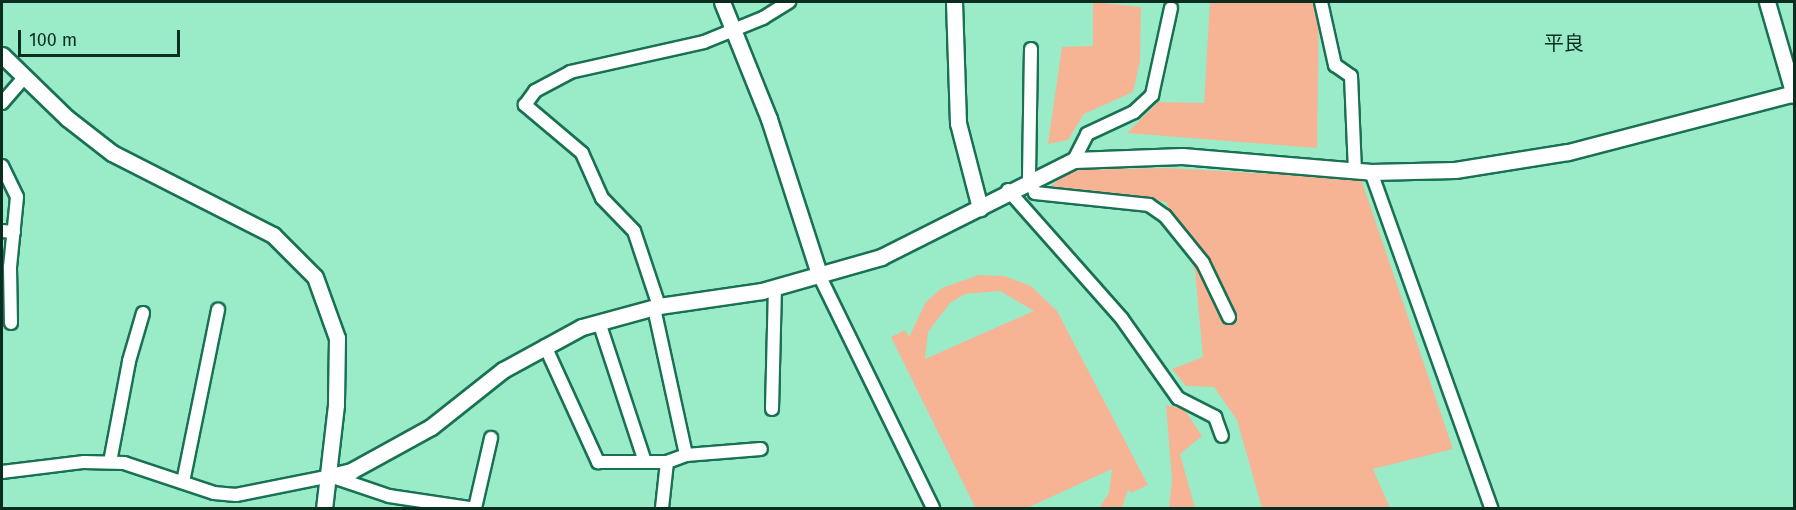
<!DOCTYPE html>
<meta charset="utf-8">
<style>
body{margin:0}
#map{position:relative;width:1796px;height:510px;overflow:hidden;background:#9aebc8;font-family:"Fira Sans","Noto Sans JP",sans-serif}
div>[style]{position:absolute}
.green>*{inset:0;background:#f7b495}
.roads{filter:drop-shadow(2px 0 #197154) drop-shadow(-2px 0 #197154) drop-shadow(0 2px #197154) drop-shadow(0 -2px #197154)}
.minor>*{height:12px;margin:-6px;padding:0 6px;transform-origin:6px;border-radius:6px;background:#fff}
.tertiary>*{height:15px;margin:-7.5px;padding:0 7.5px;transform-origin:7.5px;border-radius:7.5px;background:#fff}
span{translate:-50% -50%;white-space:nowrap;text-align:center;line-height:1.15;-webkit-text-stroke:4.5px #9aebc8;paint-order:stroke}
.quarter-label{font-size:20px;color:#0a2d20}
.frame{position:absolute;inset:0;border:3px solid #0a2d20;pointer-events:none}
.scale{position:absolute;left:18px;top:30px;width:162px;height:27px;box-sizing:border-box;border:3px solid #0a2d20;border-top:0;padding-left:8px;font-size:18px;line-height:21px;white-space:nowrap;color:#0a2d20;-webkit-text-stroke:4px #9aebc8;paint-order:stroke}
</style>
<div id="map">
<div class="green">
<i style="clip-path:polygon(1093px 2px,1141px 7px,1140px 61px,1133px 92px,1084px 114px,1068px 140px,1048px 144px,1062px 47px,1093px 46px)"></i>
<i style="clip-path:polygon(1210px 2px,1319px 2px,1317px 148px,1127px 133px,1158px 102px,1204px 103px)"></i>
<i style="clip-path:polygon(1166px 168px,1361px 179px,1453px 449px,1373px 469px,1390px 508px,1262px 508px,1237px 420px,1214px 387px,1186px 386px,1172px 369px,1203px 357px,1195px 271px,1166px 202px,1051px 187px,1067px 170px)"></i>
<i style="clip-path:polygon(evenodd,979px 275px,1004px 276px,1031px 286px,1057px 311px,1148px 485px,1131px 493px,1128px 489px,1122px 508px,1099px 508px,1109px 493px,1112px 469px,1027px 508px,975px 507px,891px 337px,905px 330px,909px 337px,926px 302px,942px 288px,979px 275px,1000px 291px,1034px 311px,925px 359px,928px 332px,950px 303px,965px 294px,1000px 291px)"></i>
<i style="clip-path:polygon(1166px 405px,1184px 409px,1202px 436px,1180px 454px,1195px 508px,1169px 508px,1172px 479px)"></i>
</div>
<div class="roads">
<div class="minor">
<i style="left:1321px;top:2px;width:65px;rotate:77.5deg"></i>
<i style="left:1335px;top:65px;width:19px;rotate:35deg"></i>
<i style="left:1351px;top:76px;width:95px;rotate:87.6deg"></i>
<i style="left:1031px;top:49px;width:129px;rotate:90.9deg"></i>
<i style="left:1029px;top:178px;width:16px;rotate:68deg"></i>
<i style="left:1035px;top:193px;width:115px;rotate:6deg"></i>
<i style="left:1149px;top:205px;width:19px;rotate:35deg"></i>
<i style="left:1165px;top:216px;width:60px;rotate:51deg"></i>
<i style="left:1203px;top:263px;width:60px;rotate:64.3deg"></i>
<i style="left:2px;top:103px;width:35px;rotate:-49deg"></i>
<i style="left:1074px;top:160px;width:29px;rotate:-63deg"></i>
<i style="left:1087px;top:134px;width:52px;rotate:-25.1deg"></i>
<i style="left:1134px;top:112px;width:25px;rotate:-43deg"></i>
<i style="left:1152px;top:95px;width:89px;rotate:-77.7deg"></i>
<i style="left:2px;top:166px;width:34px;rotate:64deg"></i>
<i style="left:17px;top:197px;width:70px;rotate:95.7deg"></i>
<i style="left:10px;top:267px;width:56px;rotate:89deg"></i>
<i style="left:1371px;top:172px;width:357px;rotate:70.3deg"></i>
<i style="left:1008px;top:190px;width:172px;rotate:48.5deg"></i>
<i style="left:1122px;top:319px;width:97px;rotate:54.7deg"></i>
<i style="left:1178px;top:398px;width:42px;rotate:27.2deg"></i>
<i style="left:1215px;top:417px;width:20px;rotate:70deg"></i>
<i style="left:2px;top:231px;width:12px;rotate:5deg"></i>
<i style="left:820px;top:277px;width:257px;rotate:63.9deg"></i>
<i style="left:659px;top:306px;width:79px;rotate:-108.4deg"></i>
<i style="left:634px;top:231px;width:46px;rotate:-134.1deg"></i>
<i style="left:602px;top:198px;width:49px;rotate:-114deg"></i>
<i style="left:582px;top:153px;width:75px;rotate:-139.9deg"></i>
<i style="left:525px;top:105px;width:17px;rotate:-54deg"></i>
<i style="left:535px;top:91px;width:40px;rotate:-28deg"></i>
<i style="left:570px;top:72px;width:137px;rotate:-12.6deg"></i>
<i style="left:704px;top:42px;width:64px;rotate:-22.1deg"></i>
<i style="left:763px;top:18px;width:31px;rotate:-32deg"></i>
<i style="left:654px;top:308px;width:150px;rotate:77.7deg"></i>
<i style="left:599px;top:322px;width:147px;rotate:71.8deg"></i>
<i style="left:545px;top:346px;width:128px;rotate:65.4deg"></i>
<i style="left:598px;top:462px;width:69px"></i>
<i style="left:667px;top:462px;width:20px;rotate:-20deg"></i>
<i style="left:686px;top:455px;width:75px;rotate:-4.6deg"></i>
<i style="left:772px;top:409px;width:121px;rotate:-88.6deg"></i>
<i style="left:110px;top:462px;width:103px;rotate:-79.3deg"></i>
<i style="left:129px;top:361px;width:50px;rotate:-73.7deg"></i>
<i style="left:2px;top:472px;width:83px;rotate:-7deg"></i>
<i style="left:84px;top:462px;width:40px;rotate:1.4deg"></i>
<i style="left:124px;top:463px;width:95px;rotate:18.4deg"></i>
<i style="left:214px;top:493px;width:22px;rotate:5deg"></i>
<i style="left:236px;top:495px;width:96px;rotate:-11.4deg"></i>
<i style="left:330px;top:476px;width:62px;rotate:18.7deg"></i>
<i style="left:389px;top:496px;width:81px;rotate:8.5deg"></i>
<i style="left:183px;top:482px;width:176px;rotate:-78.5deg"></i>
<i style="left:475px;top:508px;width:72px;rotate:-77.1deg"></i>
<i style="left:662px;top:508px;width:46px;rotate:-83.8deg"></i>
</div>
<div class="tertiary">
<i style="left:722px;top:2px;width:126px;rotate:68.1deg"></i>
<i style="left:769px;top:119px;width:166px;rotate:72.1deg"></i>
<i style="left:954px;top:2px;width:121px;rotate:88.1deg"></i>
<i style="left:958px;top:123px;width:88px;rotate:75.5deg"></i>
<i style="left:1767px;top:2px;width:97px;rotate:73.8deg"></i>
<i style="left:2px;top:55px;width:91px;rotate:44.1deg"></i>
<i style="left:67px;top:118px;width:57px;rotate:37.9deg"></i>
<i style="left:112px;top:153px;width:181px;rotate:27deg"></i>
<i style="left:273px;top:235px;width:59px;rotate:45deg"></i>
<i style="left:315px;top:277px;width:65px;rotate:70.2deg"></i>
<i style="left:337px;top:338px;width:67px;rotate:90.9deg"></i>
<i style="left:336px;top:405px;width:104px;rotate:96.6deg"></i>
<i style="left:330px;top:476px;width:22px;rotate:-13deg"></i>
<i style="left:351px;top:471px;width:91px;rotate:-28.8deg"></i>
<i style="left:431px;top:427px;width:92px;rotate:-38.4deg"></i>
<i style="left:503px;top:370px;width:90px;rotate:-28.6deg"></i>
<i style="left:582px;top:327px;width:80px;rotate:-15.3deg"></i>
<i style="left:659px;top:306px;width:104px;rotate:-8.3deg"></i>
<i style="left:762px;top:291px;width:124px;rotate:-15.9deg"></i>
<i style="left:881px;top:257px;width:216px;rotate:-26.7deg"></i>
<i style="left:1074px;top:160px;width:108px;rotate:-2.1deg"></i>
<i style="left:1182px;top:156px;width:190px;rotate:4.8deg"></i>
<i style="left:1371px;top:172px;width:84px;rotate:-1.4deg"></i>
<i style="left:1455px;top:170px;width:114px;rotate:-9.1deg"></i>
<i style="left:1568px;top:152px;width:234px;rotate:-14.6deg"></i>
</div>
</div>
<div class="quarter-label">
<span style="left:1564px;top:43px">平良</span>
</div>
<div class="frame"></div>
<div class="scale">100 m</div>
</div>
